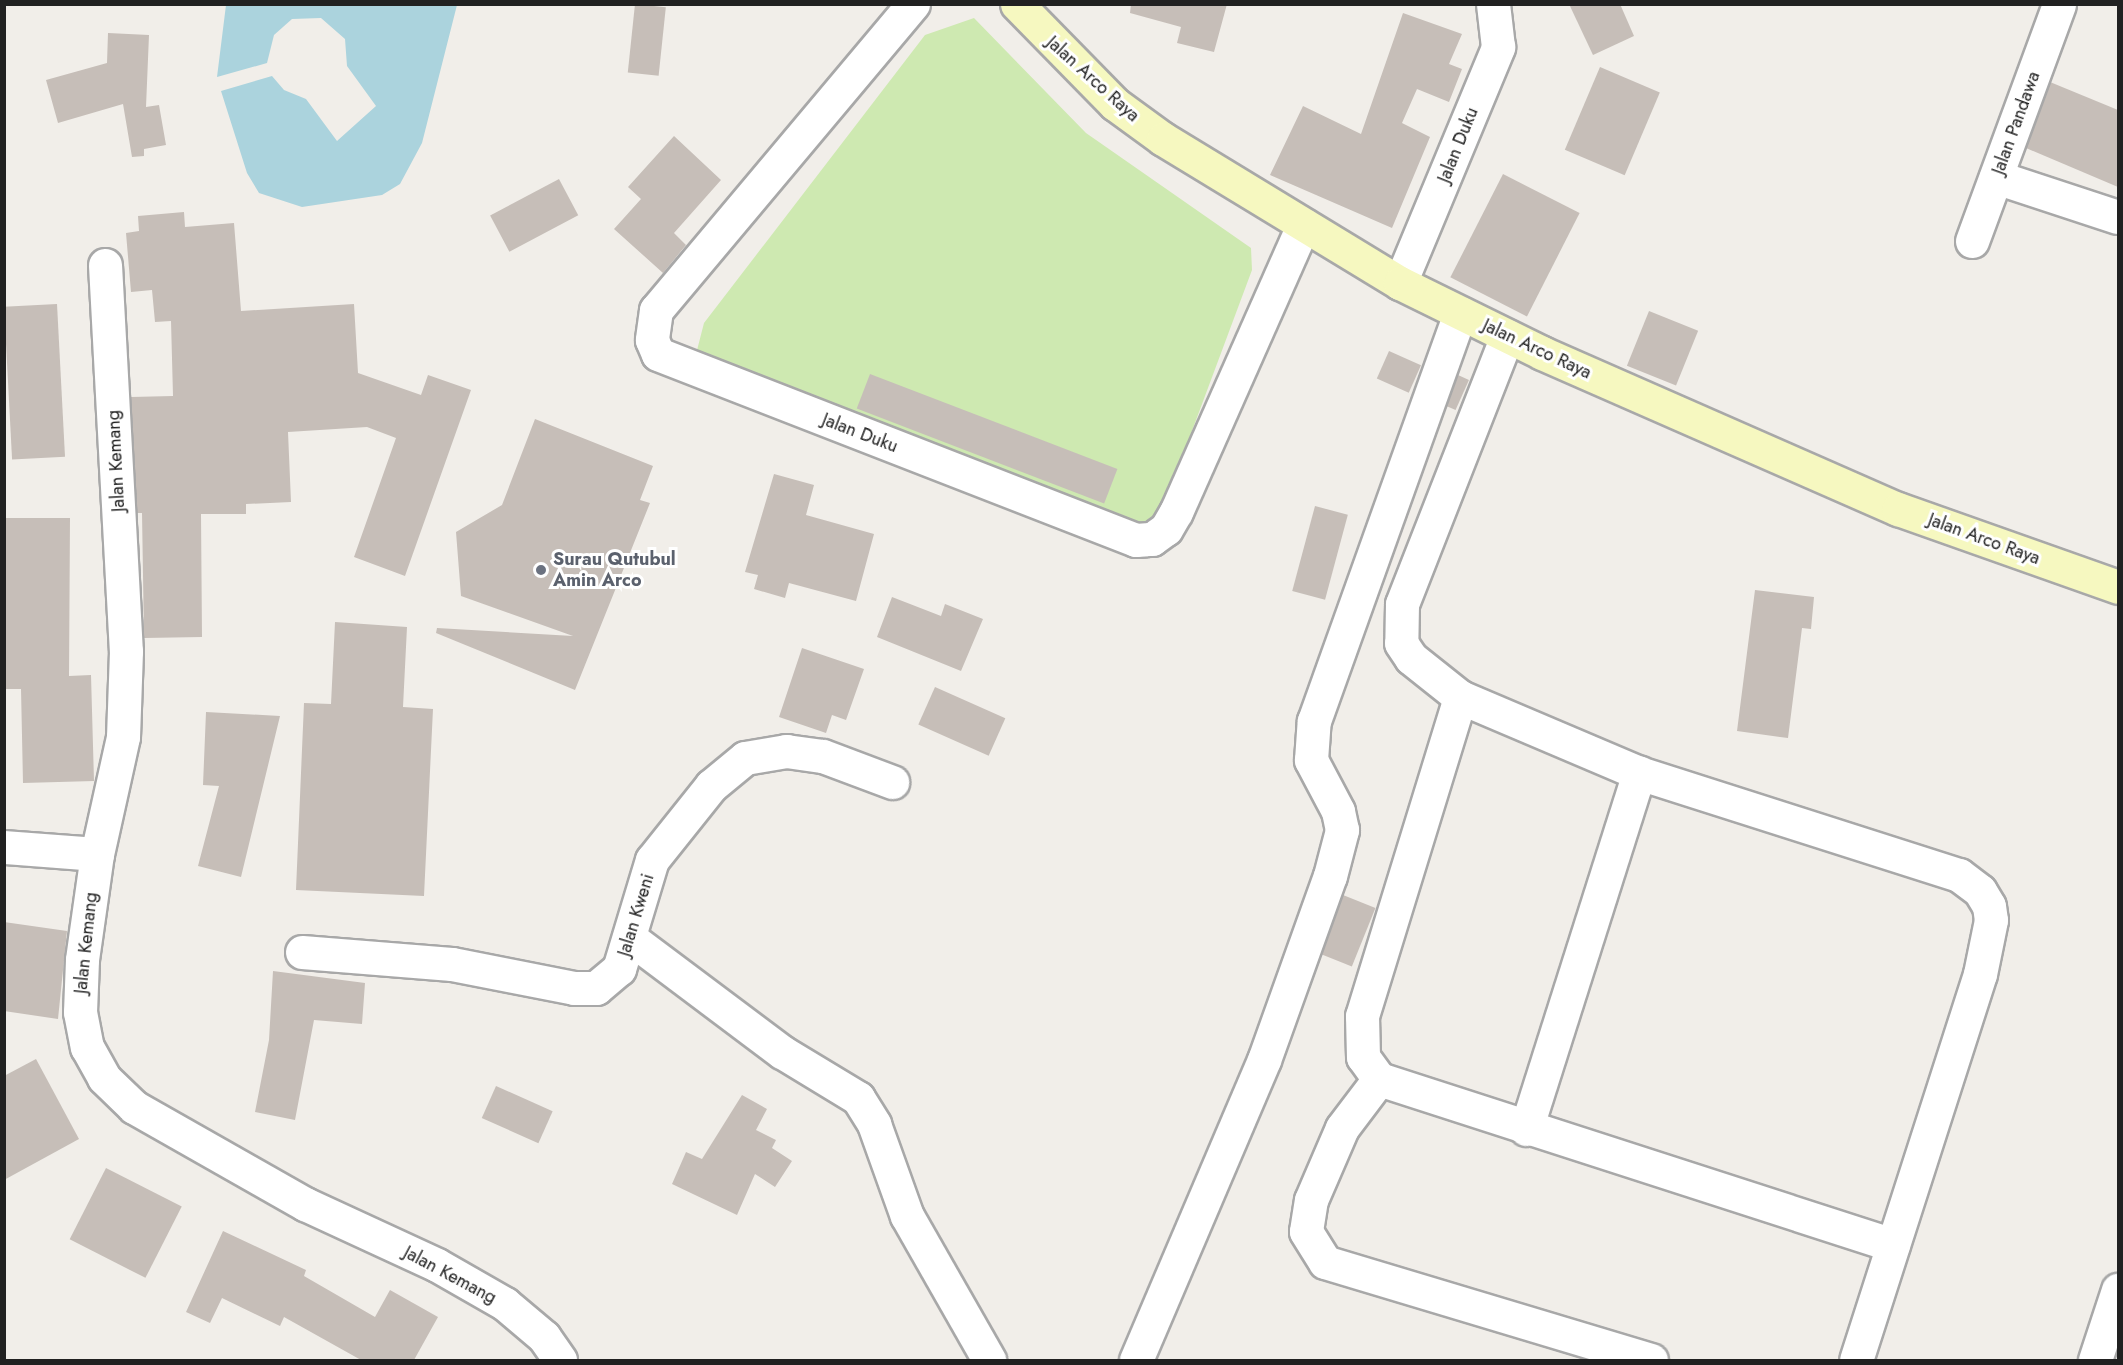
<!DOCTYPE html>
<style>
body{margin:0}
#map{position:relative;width:2123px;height:1365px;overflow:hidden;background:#f1eee9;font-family:Jost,sans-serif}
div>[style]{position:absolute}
.grass>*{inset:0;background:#cee9b1}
.water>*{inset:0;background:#abd3dd}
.building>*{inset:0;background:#c6beb8;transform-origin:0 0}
.roads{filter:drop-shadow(2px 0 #a8a8a8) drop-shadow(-2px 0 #a8a8a8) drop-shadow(0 2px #a8a8a8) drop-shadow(0 -2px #a8a8a8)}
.street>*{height:33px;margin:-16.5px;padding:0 16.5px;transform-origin:16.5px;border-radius:16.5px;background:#fff}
.secondary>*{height:33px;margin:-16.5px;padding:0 16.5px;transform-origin:16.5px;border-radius:16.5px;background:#f6f8c0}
.dots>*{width:16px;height:16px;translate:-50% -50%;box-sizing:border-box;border:3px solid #fff;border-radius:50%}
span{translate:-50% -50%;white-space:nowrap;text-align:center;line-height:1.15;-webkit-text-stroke:6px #fff;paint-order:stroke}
.street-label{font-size:18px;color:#212121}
.worship-label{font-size:18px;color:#5b616d;font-weight:700}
.left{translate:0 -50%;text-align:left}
.frame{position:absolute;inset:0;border:6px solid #212121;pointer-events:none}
</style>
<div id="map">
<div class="grass">
<i style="clip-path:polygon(974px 18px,1086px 133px,1251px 248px,1252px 270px,1155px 530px,703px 390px,695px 358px,704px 323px,925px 35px)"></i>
</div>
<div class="water">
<i style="clip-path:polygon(226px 5px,457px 5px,422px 143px,400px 184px,382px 195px,302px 207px,259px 193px,247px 173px,221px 91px,272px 76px,284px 90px,306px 99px,337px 141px,376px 106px,347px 66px,345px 39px,321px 18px,292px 19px,274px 35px,267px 63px,217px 77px)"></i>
</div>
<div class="building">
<i style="left:635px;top:4px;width:31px;height:69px;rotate:6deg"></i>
<i style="clip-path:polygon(1131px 4px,1227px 4px,1214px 52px,1177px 43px,1181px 27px,1130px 13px)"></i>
<i style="clip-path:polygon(1569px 4px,1620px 4px,1634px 36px,1593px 55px)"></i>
<i style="clip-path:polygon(1403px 13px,1462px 34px,1449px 64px,1462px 69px,1449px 102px,1417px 89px,1402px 123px,1430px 137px,1392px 228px,1270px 175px,1303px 106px,1361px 134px)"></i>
<i style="clip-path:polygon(108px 33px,149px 35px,146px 107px,159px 105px,166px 145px,144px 149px,144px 156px,132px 157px,123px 104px,58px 123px,46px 80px,107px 63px)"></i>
<i style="left:1600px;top:67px;width:65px;height:90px;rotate:23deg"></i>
<i style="clip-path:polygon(2050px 82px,2118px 110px,2118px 187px,2026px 148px)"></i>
<i style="clip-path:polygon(674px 136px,721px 180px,674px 233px,686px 245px,663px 273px,614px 229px,641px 199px,628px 187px)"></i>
<i style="left:1503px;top:174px;width:86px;height:116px;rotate:27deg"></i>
<i style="left:559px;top:179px;width:41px;height:78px;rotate:62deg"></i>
<i style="clip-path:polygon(184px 212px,185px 227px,234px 223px,241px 311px,354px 304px,358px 373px,421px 395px,428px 375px,471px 390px,405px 576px,354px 557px,396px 438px,367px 427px,288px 432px,291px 502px,246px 504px,246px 514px,201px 514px,202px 637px,144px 638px,142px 513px,137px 513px,131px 397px,173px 396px,171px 321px,155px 322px,152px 290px,131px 292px,126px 233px,139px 231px,138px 216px)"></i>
<i style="left:57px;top:304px;width:153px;height:53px;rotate:87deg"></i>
<i style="left:1649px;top:311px;width:53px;height:59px;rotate:22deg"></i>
<i style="left:1389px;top:351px;width:35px;height:30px;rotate:24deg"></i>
<i style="left:870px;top:374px;width:265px;height:37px;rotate:21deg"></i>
<i style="left:1458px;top:375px;width:12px;height:33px;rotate:24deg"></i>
<i style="clip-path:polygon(535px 419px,653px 466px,640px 500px,650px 503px,575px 690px,436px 633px,437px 628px,573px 636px,461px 596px,456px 532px,502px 505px)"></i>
<i style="clip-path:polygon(774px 474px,814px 485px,806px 515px,874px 534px,856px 601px,789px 583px,785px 598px,754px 589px,758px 575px,745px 572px)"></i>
<i style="left:1315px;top:506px;width:34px;height:88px;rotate:15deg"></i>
<i style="clip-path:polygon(4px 518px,70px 518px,69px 676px,91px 675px,94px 781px,23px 783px,21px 689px,4px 689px)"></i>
<i style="clip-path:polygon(1755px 590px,1814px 597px,1811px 629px,1802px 628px,1788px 738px,1737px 731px)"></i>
<i style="clip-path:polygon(892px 597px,941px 616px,945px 604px,983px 619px,961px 671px,877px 637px)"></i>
<i style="clip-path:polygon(335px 622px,407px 627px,403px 707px,433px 709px,424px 896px,296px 890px,304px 703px,331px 704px)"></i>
<i style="clip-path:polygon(802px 648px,864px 669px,846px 720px,832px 715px,826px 733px,779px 717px)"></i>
<i style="left:935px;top:687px;width:77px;height:41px;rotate:24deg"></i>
<i style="clip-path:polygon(206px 712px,280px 716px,241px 877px,198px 866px,219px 786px,203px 785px)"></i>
<i style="left:1343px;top:895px;width:35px;height:63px;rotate:22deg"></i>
<i style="clip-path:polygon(4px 922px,67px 931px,58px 1019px,4px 1011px)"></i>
<i style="clip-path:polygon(273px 971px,365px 983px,362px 1024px,314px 1020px,295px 1120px,255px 1112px,269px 1040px)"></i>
<i style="clip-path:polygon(36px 1059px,79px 1139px,4px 1180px,4px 1076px)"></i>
<i style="left:496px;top:1086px;width:62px;height:35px;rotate:24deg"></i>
<i style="clip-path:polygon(742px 1095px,767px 1109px,756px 1130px,776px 1140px,772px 1148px,792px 1161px,775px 1187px,755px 1174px,737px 1215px,672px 1184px,686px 1152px,702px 1159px)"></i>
<i style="left:106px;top:1168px;width:85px;height:80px;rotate:27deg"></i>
<i style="clip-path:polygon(223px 1231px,306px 1270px,304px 1276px,375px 1317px,390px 1290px,438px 1317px,414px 1360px,361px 1360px,284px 1317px,280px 1326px,222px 1298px,210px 1323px,186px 1312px)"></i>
</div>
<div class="roads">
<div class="street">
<i style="left:913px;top:4px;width:400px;rotate:130deg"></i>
<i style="left:656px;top:310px;width:30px;rotate:98deg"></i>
<i style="left:652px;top:340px;width:15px;rotate:67deg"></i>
<i style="left:658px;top:354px;width:513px;rotate:21.26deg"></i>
<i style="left:1136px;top:540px;width:16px;rotate:-4deg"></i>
<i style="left:1152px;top:539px;width:17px;rotate:-36deg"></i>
<i style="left:1166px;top:529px;width:20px;rotate:-60deg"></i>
<i style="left:1176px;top:512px;width:314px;rotate:-66.1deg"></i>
<i style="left:1996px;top:177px;width:128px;rotate:18.2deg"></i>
<i style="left:1972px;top:241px;width:252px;rotate:-69.8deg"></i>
<i style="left:105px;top:265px;width:387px;rotate:86.9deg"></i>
<i style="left:126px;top:651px;width:86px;rotate:92deg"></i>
<i style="left:123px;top:737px;width:120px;rotate:102.5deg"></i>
<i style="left:97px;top:854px;width:107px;rotate:98.1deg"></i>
<i style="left:82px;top:960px;width:52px;rotate:92.2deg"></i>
<i style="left:80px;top:1012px;width:36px;rotate:79deg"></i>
<i style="left:87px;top:1047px;width:35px;rotate:61deg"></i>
<i style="left:104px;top:1078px;width:42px;rotate:44deg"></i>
<i style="left:134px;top:1107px;width:197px;rotate:29.6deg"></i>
<i style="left:305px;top:1204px;width:145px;rotate:24.8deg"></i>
<i style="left:437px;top:1265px;width:78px;rotate:29.8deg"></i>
<i style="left:505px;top:1304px;width:51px;rotate:40.2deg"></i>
<i style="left:544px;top:1337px;width:28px;rotate:55deg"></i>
<i style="left:1400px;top:283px;width:256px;rotate:-67.4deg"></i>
<i style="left:1498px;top:47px;width:43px;rotate:-96.6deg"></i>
<i style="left:1507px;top:336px;width:288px;rotate:111.4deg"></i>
<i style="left:1402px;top:604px;width:39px;rotate:91deg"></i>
<i style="left:1401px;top:643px;width:18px;rotate:56deg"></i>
<i style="left:1411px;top:658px;width:63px;rotate:38.5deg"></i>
<i style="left:1460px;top:697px;width:194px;rotate:23deg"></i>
<i style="left:1639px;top:773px;width:336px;rotate:17.7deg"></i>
<i style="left:1959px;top:875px;width:26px;rotate:37deg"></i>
<i style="left:1980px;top:891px;width:17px;rotate:59deg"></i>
<i style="left:1989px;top:906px;width:14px;rotate:82deg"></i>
<i style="left:1991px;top:920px;width:55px;rotate:101.5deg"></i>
<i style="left:1980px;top:974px;width:405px;rotate:107.8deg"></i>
<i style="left:4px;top:847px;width:93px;rotate:4.3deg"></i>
<i style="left:630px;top:938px;width:190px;rotate:36.9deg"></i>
<i style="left:782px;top:1052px;width:89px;rotate:31.2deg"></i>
<i style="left:858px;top:1098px;width:31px;rotate:58deg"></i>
<i style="left:874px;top:1124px;width:98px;rotate:70.3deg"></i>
<i style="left:907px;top:1216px;width:166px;rotate:60.3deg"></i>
<i style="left:302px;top:952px;width:150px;rotate:4.6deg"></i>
<i style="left:452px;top:964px;width:124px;rotate:11.1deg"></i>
<i style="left:574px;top:988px;width:22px"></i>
<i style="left:596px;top:988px;width:30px;rotate:-40deg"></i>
<i style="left:619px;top:969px;width:114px;rotate:-73.2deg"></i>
<i style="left:652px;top:860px;width:95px;rotate:-51.4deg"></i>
<i style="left:711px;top:786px;width:44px;rotate:-39.5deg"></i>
<i style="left:745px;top:758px;width:42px;rotate:-9.7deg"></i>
<i style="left:786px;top:751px;width:37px;rotate:8deg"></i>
<i style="left:823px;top:756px;width:74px;rotate:20.6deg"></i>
<i style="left:1379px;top:1079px;width:27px;rotate:-126deg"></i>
<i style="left:1363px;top:1057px;width:41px;rotate:-91.4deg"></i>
<i style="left:1362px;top:1016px;width:334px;rotate:-72.9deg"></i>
<i style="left:1526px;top:1129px;width:374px;rotate:-72.4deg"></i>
<i style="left:1136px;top:1360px;width:326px;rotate:-66.9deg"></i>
<i style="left:1264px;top:1060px;width:195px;rotate:-70.3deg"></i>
<i style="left:1330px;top:876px;width:48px;rotate:-75.4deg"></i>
<i style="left:1342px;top:830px;width:19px;rotate:-102deg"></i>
<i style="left:1338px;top:811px;width:58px;rotate:-117.9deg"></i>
<i style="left:1311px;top:760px;width:39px;rotate:-86deg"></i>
<i style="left:1314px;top:721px;width:433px;rotate:-70.3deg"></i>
<i style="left:1651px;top:1360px;width:340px;rotate:-163.3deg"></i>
<i style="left:1325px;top:1262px;width:36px;rotate:-122deg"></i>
<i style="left:1306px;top:1231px;width:31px;rotate:-81deg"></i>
<i style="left:1311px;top:1200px;width:78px;rotate:-66.7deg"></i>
<i style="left:1342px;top:1128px;width:61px;rotate:-52.9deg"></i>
<i style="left:1379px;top:1079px;width:540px;rotate:17.9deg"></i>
<i style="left:2095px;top:1360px;width:74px;rotate:-71.8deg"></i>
</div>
<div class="secondary">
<i style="left:1017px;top:4px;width:140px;rotate:45.6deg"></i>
<i style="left:1115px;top:104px;width:59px;rotate:36.1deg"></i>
<i style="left:1163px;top:139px;width:277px;rotate:31.3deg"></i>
<i style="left:1400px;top:283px;width:158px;rotate:26.2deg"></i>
<i style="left:1542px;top:353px;width:389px;rotate:23.7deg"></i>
<i style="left:1898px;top:509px;width:233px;rotate:19.5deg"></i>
</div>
</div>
<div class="dots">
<i style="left:541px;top:570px;background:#6b7280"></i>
</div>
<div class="street-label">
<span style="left:1093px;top:79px;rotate:42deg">Jalan Arco Raya</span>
<span style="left:2016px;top:123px;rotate:-70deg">Jalan Pandawa</span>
<span style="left:1458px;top:145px;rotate:-68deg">Jalan Duku</span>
<span style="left:1537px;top:349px;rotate:25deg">Jalan Arco Raya</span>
<span style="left:860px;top:433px;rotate:21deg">Jalan Duku</span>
<span style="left:116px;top:461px;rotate:-93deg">Jalan Kemang</span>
<span style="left:1984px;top:539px;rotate:20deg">Jalan Arco Raya</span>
<span style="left:636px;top:915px;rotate:-73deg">Jalan Kweni</span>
<span style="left:86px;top:943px;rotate:-84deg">Jalan Kemang</span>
<span style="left:450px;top:1275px;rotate:28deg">Jalan Kemang</span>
</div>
<div class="worship-label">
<span class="left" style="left:553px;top:570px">Surau Qutubul<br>Amin Arco</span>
</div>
<div class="frame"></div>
</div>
